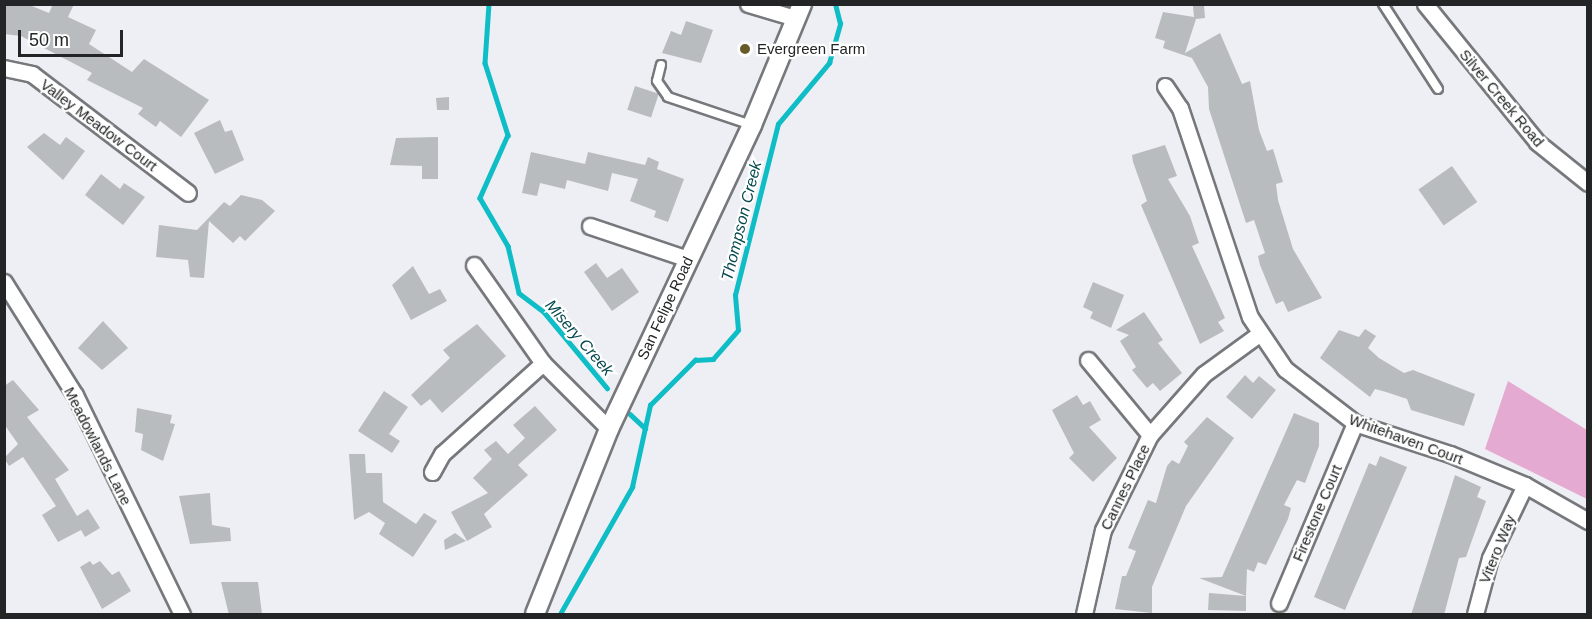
<!DOCTYPE html>
<style>
body{margin:0}
#map{position:relative;width:1592px;height:619px;overflow:hidden;background:#edeff4;font-family:Helvetica,sans-serif}
div>[style]{position:absolute}
.green>*{inset:0;background:#e5aad1}
.stream>*{height:4.5px;margin:-2.25px;padding:0 2.25px;transform-origin:2.25px;border-radius:2.25px;background:#0fbdc6}
.building>*{inset:0;background:#b8bcbf;transform-origin:0 0}
.roads{filter:drop-shadow(2px 0 #76787c) drop-shadow(-2px 0 #76787c) drop-shadow(0 2px #76787c) drop-shadow(0 -2px #76787c)}
.service>*{height:8px;margin:-4px;padding:0 4px;transform-origin:4px;border-radius:4px;background:#fff}
.minor>*{height:15px;margin:-7.5px;padding:0 7.5px;transform-origin:7.5px;border-radius:7.5px;background:#fff}
.tertiary>*{height:18px;margin:-9px;padding:0 9px;transform-origin:9px;border-radius:9px;background:#fff}
.dots>*{width:16px;height:16px;translate:-50% -50%;box-sizing:border-box;border:3px solid #fff;border-radius:50%}
span{translate:-50% -50%;white-space:nowrap;text-align:center;line-height:1.15;-webkit-text-stroke:4.5px #fff;paint-order:stroke}
.poi-label{font-size:15px;color:#232425}
.left{translate:0 -50%;text-align:left}
.street-label{font-size:15px;color:#232425}
.water-label{font-size:16px;color:#06494d;font-style:italic}
.frame{position:absolute;inset:0;border:6px solid #232425;pointer-events:none}
.scale{position:absolute;left:18px;top:30px;width:105px;height:27px;box-sizing:border-box;border:3px solid #232425;border-top:0;padding-left:8px;font-size:18px;line-height:21px;white-space:nowrap;color:#232425;-webkit-text-stroke:4px #fff;paint-order:stroke}
</style>
<div id="map">
<div class="green">
<i style="clip-path:polygon(1508px 381px,1587px 430px,1587px 499px,1485px 449px)"></i>
</div>
<div class="stream">
<i style="left:489px;top:4px;width:59px;rotate:93.9deg"></i>
<i style="left:485px;top:63px;width:76px;rotate:72.3deg"></i>
<i style="left:508px;top:135px;width:69px;rotate:114deg"></i>
<i style="left:480px;top:198px;width:56px;rotate:59.7deg"></i>
<i style="left:508px;top:246px;width:48px;rotate:76.8deg"></i>
<i style="left:519px;top:293px;width:31px;rotate:37deg"></i>
<i style="left:544px;top:312px;width:99px;rotate:50.3deg"></i>
<i style="left:630px;top:414px;width:21px;rotate:43deg"></i>
<i style="left:560px;top:614px;width:146px;rotate:-60.4deg"></i>
<i style="left:632px;top:487px;width:84px;rotate:-77.6deg"></i>
<i style="left:650px;top:405px;width:64px;rotate:-45deg"></i>
<i style="left:695px;top:360px;width:18px;rotate:-3deg"></i>
<i style="left:713px;top:359px;width:38px;rotate:-49deg"></i>
<i style="left:738px;top:330px;width:35px;rotate:-95deg"></i>
<i style="left:735px;top:295px;width:176px;rotate:-75.9deg"></i>
<i style="left:778px;top:124px;width:80px;rotate:-50.1deg"></i>
<i style="left:829px;top:63px;width:41px;rotate:-74.2deg"></i>
<i style="left:840px;top:24px;width:21px;rotate:-104deg"></i>
</div>
<div class="building">
<i style="clip-path:polygon(4px 4px,27px 4px,49px 13px,53px 4px,74px 4px,68px 17px,96px 30px,89px 44px,132px 72px,144px 59px,209px 100px,181px 137px,160px 121px,156px 127px,138px 114px,143px 108px,87px 80px,92px 73px,21px 36px,4px 34px)"></i>
<i style="clip-path:polygon(1204px 5px,1205px 18px,1196px 19px,1185px 53px,1220px 33px,1242px 84px,1250px 81px,1259px 130px,1267px 151px,1273px 149px,1283px 182px,1276px 184px,1278px 200px,1293px 249px,1322px 298px,1288px 312px,1283px 301px,1276px 304px,1260px 265px,1258px 256px,1265px 253px,1254px 220px,1246px 223px,1209px 109px,1208px 87px,1192px 58px,1163px 48px,1165px 41px,1155px 38px,1163px 12px,1194px 17px,1193px 6px)"></i>
<i style="clip-path:polygon(686px 21px,713px 30px,701px 63px,662px 53px,671px 31px,681px 35px)"></i>
<i style="left:635px;top:86px;width:25px;height:25px;rotate:18deg"></i>
<i style="clip-path:polygon(449px 97px,449px 110px,437px 110px,436px 98px)"></i>
<i style="clip-path:polygon(220px 120px,225px 132px,232px 130px,244px 160px,215px 174px,194px 133px)"></i>
<i style="clip-path:polygon(44px 133px,60px 145px,66px 137px,85px 151px,63px 180px,27px 147px)"></i>
<i style="clip-path:polygon(438px 137px,438px 179px,422px 179px,422px 166px,390px 165px,396px 138px)"></i>
<i style="clip-path:polygon(1165px 145px,1177px 176px,1168px 179px,1190px 216px,1199px 243px,1192px 246px,1225px 318px,1218px 322px,1224px 331px,1200px 344px,1141px 205px,1147px 201px,1133px 162px,1132px 155px)"></i>
<i style="clip-path:polygon(531px 152px,585px 164px,588px 152px,645px 165px,648px 157px,659px 162px,657px 169px,684px 179px,668px 222px,654px 217px,656px 211px,630px 201px,638px 179px,612px 173px,608px 191px,567px 180px,565px 189px,540px 183px,537px 196px,522px 193px)"></i>
<i style="left:1452px;top:166px;width:44px;height:41px;rotate:55deg"></i>
<i style="clip-path:polygon(101px 174px,120px 189px,124px 183px,145px 197px,123px 225px,85px 195px)"></i>
<i style="clip-path:polygon(241px 195px,262px 200px,275px 211px,245px 241px,240px 236px,233px 243px,209px 221px,204px 278px,190px 277px,188px 260px,156px 257px,159px 225px,197px 230px,224px 202px,230px 206px)"></i>
<i style="clip-path:polygon(596px 263px,607px 278px,622px 268px,639px 292px,612px 311px,584px 272px)"></i>
<i style="clip-path:polygon(413px 266px,429px 294px,440px 289px,447px 301px,411px 320px,392px 285px)"></i>
<i style="clip-path:polygon(1093px 282px,1124px 295px,1111px 328px,1090px 318px,1093px 312px,1083px 307px)"></i>
<i style="clip-path:polygon(1144px 312px,1163px 340px,1158px 343px,1182px 373px,1160px 391px,1153px 383px,1147px 388px,1132px 370px,1136px 367px,1120px 341px,1129px 335px,1116px 330px)"></i>
<i style="clip-path:polygon(103px 321px,128px 348px,102px 370px,78px 348px)"></i>
<i style="clip-path:polygon(477px 324px,506px 356px,442px 413px,430px 399px,421px 406px,411px 395px,450px 358px,443px 350px)"></i>
<i style="clip-path:polygon(1365px 329px,1376px 336px,1368px 348px,1379px 358px,1404px 373px,1413px 370px,1475px 394px,1464px 426px,1411px 410px,1407px 399px,1386px 392px,1375px 389px,1370px 397px,1320px 358px,1339px 330px,1359px 337px)"></i>
<i style="clip-path:polygon(1245px 375px,1253px 383px,1259px 376px,1276px 390px,1252px 419px,1226px 397px)"></i>
<i style="clip-path:polygon(13px 380px,39px 410px,27px 417px,69px 470px,55px 479px,77px 516px,88px 509px,100px 528px,85px 537px,81px 530px,58px 542px,42px 515px,56px 506px,23px 457px,9px 466px,4px 458px,18px 444px,4px 424px,4px 386px)"></i>
<i style="clip-path:polygon(384px 391px,408px 407px,389px 434px,400px 441px,392px 453px,358px 431px)"></i>
<i style="clip-path:polygon(1077px 395px,1083px 405px,1090px 401px,1101px 420px,1089px 427px,1117px 458px,1093px 482px,1069px 458px,1074px 453px,1052px 410px)"></i>
<i style="clip-path:polygon(535px 406px,557px 430px,518px 465px,528px 475px,484px 514px,492px 527px,467px 541px,451px 512px,488px 493px,473px 478px,492px 459px,484px 450px,496px 441px,508px 454px,525px 438px,513px 425px)"></i>
<i style="clip-path:polygon(137px 408px,172px 415px,170px 423px,175px 424px,163px 461px,141px 450px,143px 434px,135px 432px)"></i>
<i style="clip-path:polygon(1294px 413px,1319px 423px,1319px 446px,1305px 483px,1297px 480px,1284px 505px,1291px 508px,1288px 519px,1266px 565px,1258px 562px,1254px 572px,1247px 569px,1246px 596px,1199px 578px,1222px 577px)"></i>
<i style="clip-path:polygon(1207px 417px,1234px 438px,1186px 506px,1152px 587px,1152px 613px,1115px 609px,1122px 576px,1126px 576px,1136px 551px,1128px 548px,1148px 500px,1156px 503px,1167px 466px,1172px 460px,1179px 464px,1188px 446px,1184px 442px)"></i>
<i style="clip-path:polygon(349px 454px,365px 454px,366px 473px,382px 473px,383px 502px,416px 524px,424px 513px,437px 521px,413px 557px,379px 534px,385px 523px,369px 512px,354px 520px)"></i>
<i style="clip-path:polygon(1380px 456px,1407px 467px,1345px 610px,1314px 597px,1369px 463px,1376px 466px)"></i>
<i style="clip-path:polygon(1455px 475px,1481px 487px,1477px 497px,1486px 501px,1466px 557px,1459px 558px,1444px 615px,1411px 615px)"></i>
<i style="clip-path:polygon(210px 493px,212px 525px,230px 528px,231px 541px,190px 544px,179px 496px)"></i>
<i style="clip-path:polygon(455px 533px,466px 541px,445px 550px,444px 540px)"></i>
<i style="clip-path:polygon(90px 561px,93px 565px,100px 561px,112px 575px,119px 571px,131px 591px,102px 609px,80px 567px)"></i>
<i style="clip-path:polygon(221px 582px,258px 582px,262px 614px,229px 615px)"></i>
<i style="clip-path:polygon(1209px 593px,1246px 596px,1246px 611px,1208px 610px)"></i>
</div>
<div class="roads">
<div class="service">
<i style="left:1383px;top:4px;width:101px;rotate:57.1deg"></i>
<i style="left:661px;top:65px;width:16px;rotate:104deg"></i>
<i style="left:657px;top:81px;width:19px;rotate:55deg"></i>
<i style="left:668px;top:97px;width:88px;rotate:18.6deg"></i>
</div>
<div class="minor">
<i style="left:748px;top:4px;width:49px;rotate:16.6deg"></i>
<i style="left:1425px;top:4px;width:178px;rotate:50.9deg"></i>
<i style="left:1537px;top:142px;width:65px;rotate:38.8deg"></i>
<i style="left:4px;top:68px;width:29px;rotate:12deg"></i>
<i style="left:32px;top:74px;width:196px;rotate:37.3deg"></i>
<i style="left:1165px;top:86px;width:27px;rotate:56deg"></i>
<i style="left:1180px;top:108px;width:220px;rotate:71.5deg"></i>
<i style="left:1250px;top:317px;width:63px;rotate:56.1deg"></i>
<i style="left:1285px;top:369px;width:88px;rotate:37.6deg"></i>
<i style="left:1355px;top:423px;width:100px;rotate:18.1deg"></i>
<i style="left:1450px;top:454px;width:81px;rotate:22.5deg"></i>
<i style="left:1525px;top:485px;width:73px;rotate:29.7deg"></i>
<i style="left:590px;top:226px;width:103px;rotate:18.6deg"></i>
<i style="left:474px;top:265px;width:120px;rotate:54.9deg"></i>
<i style="left:543px;top:363px;width:93px;rotate:45deg"></i>
<i style="left:4px;top:282px;width:133px;rotate:57.9deg"></i>
<i style="left:75px;top:395px;width:244px;rotate:64deg"></i>
<i style="left:1088px;top:360px;width:97px;rotate:50.4deg"></i>
<i style="left:432px;top:472px;width:21px;rotate:-61deg"></i>
<i style="left:442px;top:454px;width:136px;rotate:-42deg"></i>
<i style="left:1279px;top:603px;width:195px;rotate:-67.1deg"></i>
<i style="left:1084px;top:614px;width:86px;rotate:-77.3deg"></i>
<i style="left:1103px;top:530px;width:106px;rotate:-63.7deg"></i>
<i style="left:1150px;top:435px;width:81px;rotate:-48.5deg"></i>
<i style="left:1204px;top:374px;width:68px;rotate:-36deg"></i>
<i style="left:1475px;top:614px;width:58px;rotate:-75deg"></i>
<i style="left:1490px;top:558px;width:81px;rotate:-64.4deg"></i>
</div>
<div class="tertiary">
<i style="left:535px;top:614px;width:199px;rotate:-68.2deg"></i>
<i style="left:609px;top:429px;width:336px;rotate:-64.8deg"></i>
<i style="left:752px;top:125px;width:131px;rotate:-67.5deg"></i>
</div>
</div>
<div class="dots">
<i style="left:745px;top:49px;background:#675b28"></i>
</div>
<div class="poi-label">
<span class="left" style="left:757px;top:49px">Evergreen Farm</span>
</div>
<div class="street-label">
<span style="left:1502px;top:98px;rotate:50deg">Silver Creek Road</span>
<span style="left:99px;top:125px;rotate:37deg">Valley Meadow Court</span>
<span style="left:665px;top:308px;rotate:-65deg">San Felipe Road</span>
<span style="left:1406px;top:439px;rotate:20deg">Whitehaven Court</span>
<span style="left:98px;top:446px;rotate:63deg">Meadowlands Lane</span>
<span style="left:1125px;top:487px;rotate:-64deg">Cannes Place</span>
<span style="left:1317px;top:513px;rotate:-67deg">Firestone Court</span>
<span style="left:1497px;top:549px;rotate:-68deg">Vitero Way</span>
</div>
<div class="water-label">
<span style="left:742px;top:221px;rotate:-76deg">Thompson Creek</span>
<span style="left:579px;top:338px;rotate:49deg">Misery Creek</span>
</div>
<div class="frame"></div>
<div class="scale">50 m</div>
</div>
